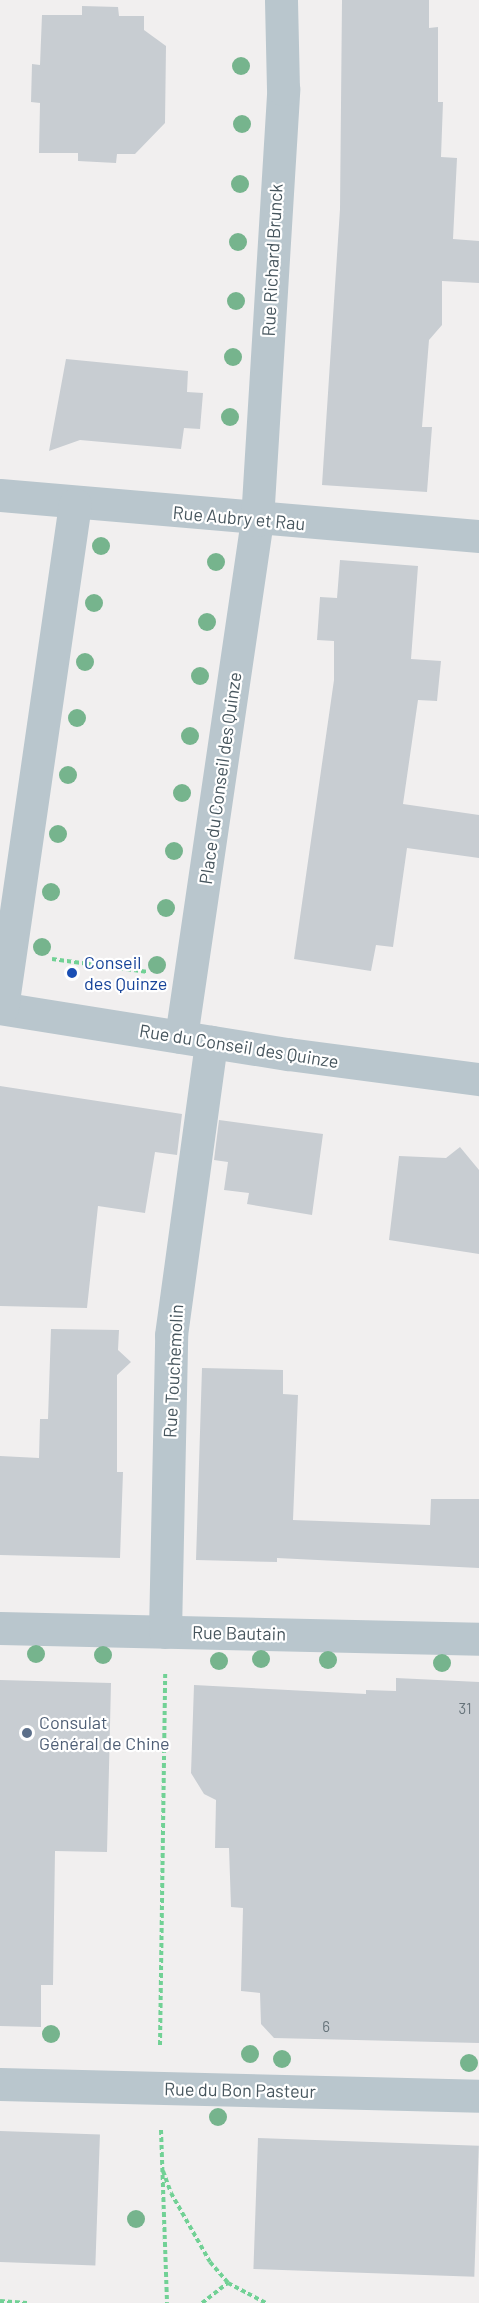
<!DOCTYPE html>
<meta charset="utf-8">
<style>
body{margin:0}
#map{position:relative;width:479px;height:2303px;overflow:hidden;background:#f1efef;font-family:Barlow,sans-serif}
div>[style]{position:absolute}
.building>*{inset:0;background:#c8cdd2;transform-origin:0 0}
.path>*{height:4px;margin-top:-2px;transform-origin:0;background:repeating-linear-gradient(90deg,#71d195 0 4.5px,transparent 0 7.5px)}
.minor>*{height:33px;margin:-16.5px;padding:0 16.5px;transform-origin:16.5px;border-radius:16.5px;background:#b9c6cd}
.trees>*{width:18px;height:18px;margin:-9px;border-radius:50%;background:#76b48d}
.dots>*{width:16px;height:16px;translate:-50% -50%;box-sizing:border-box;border:3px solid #fff;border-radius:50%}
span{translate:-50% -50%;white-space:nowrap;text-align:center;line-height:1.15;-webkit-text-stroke:4.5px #fff;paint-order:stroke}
.number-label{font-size:15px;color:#66737a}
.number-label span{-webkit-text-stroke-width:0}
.street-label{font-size:18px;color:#46555d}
.transit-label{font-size:18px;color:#164399}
.left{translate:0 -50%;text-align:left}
.service-label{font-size:18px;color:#4e5e75}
</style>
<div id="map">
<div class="building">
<i style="clip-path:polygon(342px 0,429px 0,429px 28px,438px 27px,438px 102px,443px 102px,441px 157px,457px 158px,453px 239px,479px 241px,479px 283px,442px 281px,442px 325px,429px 340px,422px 427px,432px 427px,427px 492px,322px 485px,340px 209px)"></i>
<i style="clip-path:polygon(82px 6px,118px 7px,119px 16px,144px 16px,144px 30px,166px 46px,165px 123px,135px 154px,117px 154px,116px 163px,78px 161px,78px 153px,39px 153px,40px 103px,31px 102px,32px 64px,40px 65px,42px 15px,82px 15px)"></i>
<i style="clip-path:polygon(66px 359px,188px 371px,187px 392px,203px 393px,200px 429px,184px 428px,181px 449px,80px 440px,49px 451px)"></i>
<i style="clip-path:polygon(340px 560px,418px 566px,411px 659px,441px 661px,437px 701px,418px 700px,403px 804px,479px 815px,479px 858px,407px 848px,393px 947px,376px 945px,371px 971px,294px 959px,334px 680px,334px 641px,317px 640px,320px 597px,337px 598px)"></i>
<i style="clip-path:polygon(0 1086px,182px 1114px,177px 1155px,155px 1152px,145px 1213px,98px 1206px,87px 1308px,0 1306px)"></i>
<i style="clip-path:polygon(219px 1120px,323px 1134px,312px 1215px,247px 1204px,249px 1193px,224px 1190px,228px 1162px,214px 1160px)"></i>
<i style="clip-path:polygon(460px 1147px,479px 1170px,479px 1254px,389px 1240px,399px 1156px,446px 1158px)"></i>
<i style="clip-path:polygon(51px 1329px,119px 1330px,118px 1350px,131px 1362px,117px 1375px,117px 1472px,123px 1472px,120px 1558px,0 1555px,0 1456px,39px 1458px,40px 1419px,48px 1419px)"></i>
<i style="clip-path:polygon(202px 1368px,283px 1370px,283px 1394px,298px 1395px,293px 1520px,430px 1525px,431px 1499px,479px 1499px,479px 1568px,277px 1558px,277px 1562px,196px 1560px)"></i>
<i style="clip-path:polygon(396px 1678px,479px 1682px,479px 2043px,274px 2038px,261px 2024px,260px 1993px,241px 1991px,243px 1908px,231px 1907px,229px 1848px,215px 1848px,216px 1800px,204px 1794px,191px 1773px,194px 1685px,366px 1694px,366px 1690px,396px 1691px)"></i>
<i style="clip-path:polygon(0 1680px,111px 1683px,107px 1852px,55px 1851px,53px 1985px,41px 1985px,41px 2027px,0 2026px)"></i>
<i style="left:0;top:2131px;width:100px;height:131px;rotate:2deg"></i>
<i style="left:258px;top:2138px;width:221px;height:131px;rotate:2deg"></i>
</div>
<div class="path">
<i style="left:52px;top:959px;width:97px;rotate:7.7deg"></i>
<i style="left:160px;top:2045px;width:371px;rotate:-89.2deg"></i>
<i style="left:161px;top:2130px;width:173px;rotate:88deg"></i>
<i style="left:163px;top:2171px;width:23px;rotate:70deg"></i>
<i style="left:171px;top:2193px;width:79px;rotate:60.5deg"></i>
<i style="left:210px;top:2262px;width:28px;rotate:49deg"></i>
<i style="left:228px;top:2283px;width:43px;rotate:27.8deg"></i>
<i style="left:0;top:2301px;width:27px;rotate:4deg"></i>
<i style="left:202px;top:2303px;width:33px;rotate:-38deg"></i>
</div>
<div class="minor">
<i style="left:0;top:495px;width:481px;rotate:4.9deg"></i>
<i style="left:0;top:1008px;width:292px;rotate:9.1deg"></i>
<i style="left:288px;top:1054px;width:193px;rotate:7.5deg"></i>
<i style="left:2px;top:1008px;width:509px;rotate:-81.76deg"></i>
<i style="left:181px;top:1037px;width:523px;rotate:-81.64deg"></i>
<i style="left:257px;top:520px;width:432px;rotate:-86.5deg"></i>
<i style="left:283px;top:89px;width:89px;rotate:-91.3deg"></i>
<i style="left:0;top:1628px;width:479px;rotate:1.3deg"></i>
<i style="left:165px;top:1632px;width:297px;rotate:-88.8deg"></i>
<i style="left:171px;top:1335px;width:296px;rotate:-82.2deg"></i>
<i style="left:0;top:2084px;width:479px;rotate:1.4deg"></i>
</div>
<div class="trees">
<i style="left:241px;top:66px"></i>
<i style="left:242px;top:124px"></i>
<i style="left:240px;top:184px"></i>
<i style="left:238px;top:242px"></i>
<i style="left:236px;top:301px"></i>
<i style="left:233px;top:357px"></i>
<i style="left:230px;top:417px"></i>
<i style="left:101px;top:546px"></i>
<i style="left:216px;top:562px"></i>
<i style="left:94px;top:603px"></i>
<i style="left:207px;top:622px"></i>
<i style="left:85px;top:662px"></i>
<i style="left:200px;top:676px"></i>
<i style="left:77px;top:718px"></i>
<i style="left:190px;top:736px"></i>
<i style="left:68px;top:775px"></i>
<i style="left:182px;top:793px"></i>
<i style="left:58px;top:834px"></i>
<i style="left:174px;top:851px"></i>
<i style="left:51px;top:892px"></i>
<i style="left:166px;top:908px"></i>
<i style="left:42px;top:947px"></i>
<i style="left:157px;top:965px"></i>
<i style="left:36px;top:1654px"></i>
<i style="left:103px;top:1655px"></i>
<i style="left:261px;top:1659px"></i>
<i style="left:328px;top:1660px"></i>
<i style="left:219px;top:1661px"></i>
<i style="left:442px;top:1663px"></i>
<i style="left:51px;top:2034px"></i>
<i style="left:250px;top:2054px"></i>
<i style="left:282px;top:2059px"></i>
<i style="left:469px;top:2063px"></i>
<i style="left:218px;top:2117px"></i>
<i style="left:136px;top:2219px"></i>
</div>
<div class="dots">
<i style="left:72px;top:973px;background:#1a4fb4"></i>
<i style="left:27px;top:1733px;background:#5c6f8a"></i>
</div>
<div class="number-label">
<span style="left:465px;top:1709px">31</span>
<span style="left:326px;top:2027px">6</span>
</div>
<div class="street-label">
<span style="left:272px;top:260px;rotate:-87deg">Rue Richard Brunck</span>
<span style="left:239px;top:518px;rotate:5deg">Rue Aubry et Rau</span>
<span style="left:220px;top:778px;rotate:-82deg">Place du Conseil des Quinze</span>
<span style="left:239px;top:1046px;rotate:9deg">Rue du Conseil des Quinze</span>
<span style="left:173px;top:1371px;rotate:-87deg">Rue Touchemolin</span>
<span style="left:239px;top:1633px;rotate:1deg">Rue Bautain</span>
<span style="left:240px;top:2090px;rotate:1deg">Rue du Bon Pasteur</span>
</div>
<div class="transit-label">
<span class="left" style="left:84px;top:973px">Conseil<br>des Quinze</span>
</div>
<div class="service-label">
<span class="left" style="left:39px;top:1733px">Consulat<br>Général de Chine</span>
</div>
</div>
